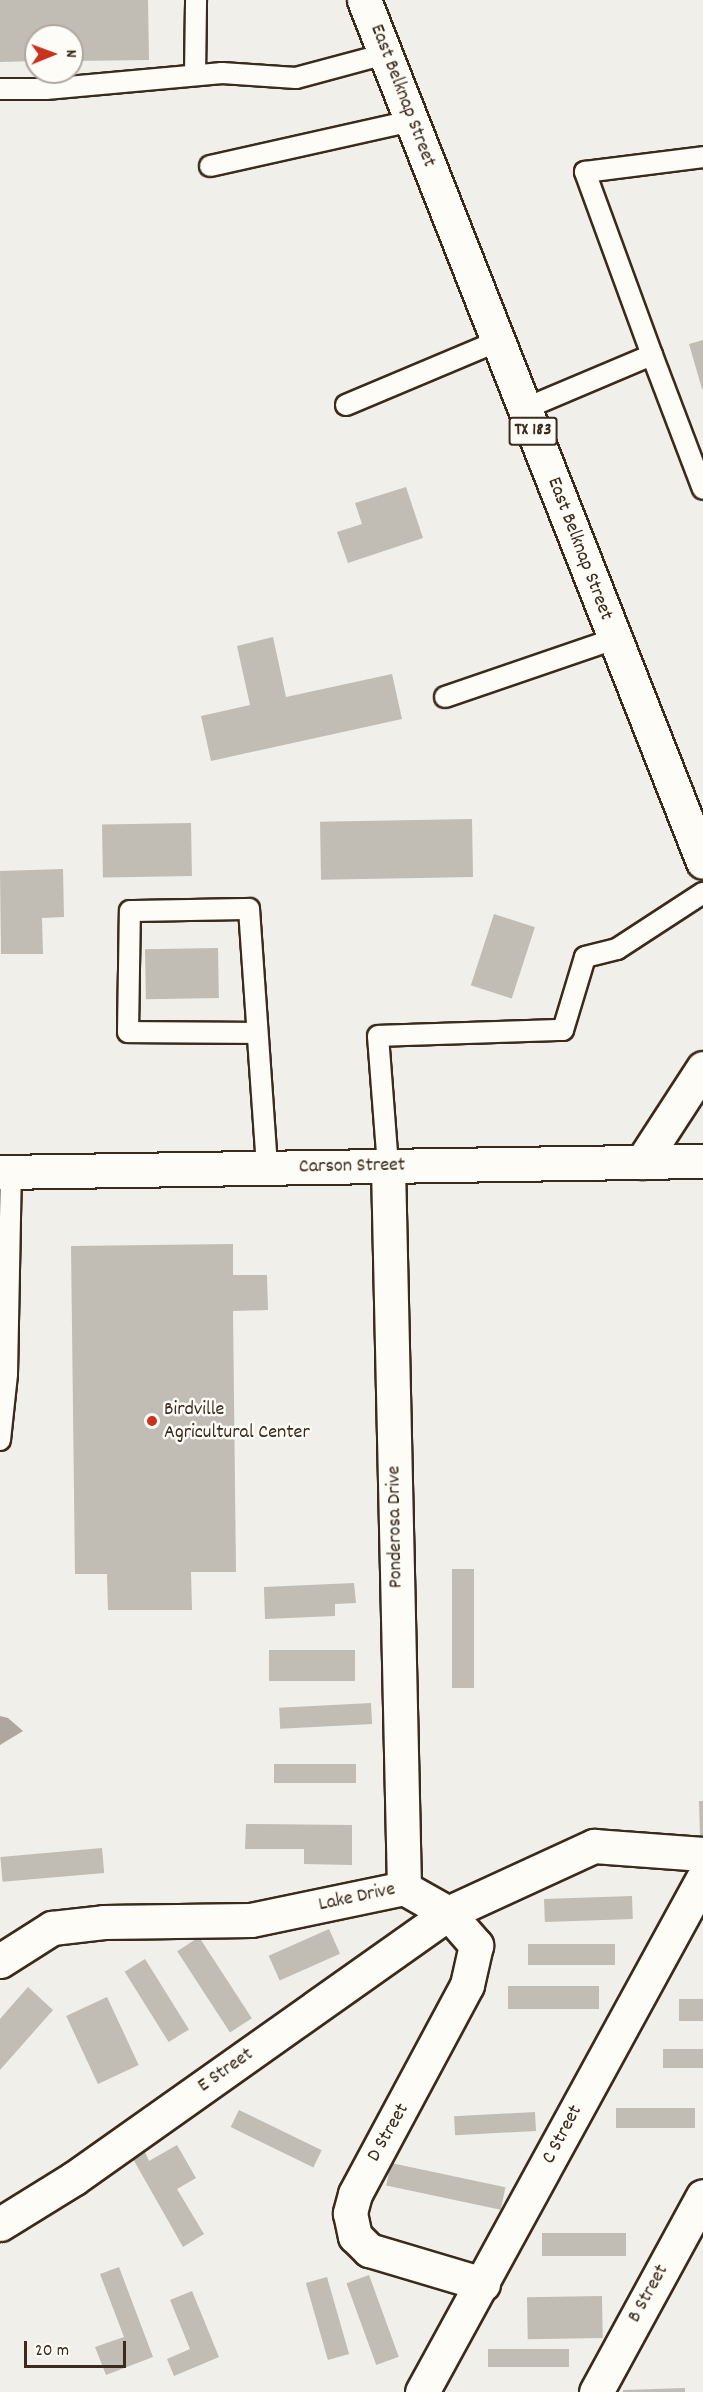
<!DOCTYPE html>
<style>
body{margin:0}
#map{position:relative;width:703px;height:2392px;overflow:hidden;background:#f1efea;font-family:Dekko,sans-serif}
div>[style]{position:absolute}
.water>*{inset:0;background:#aea69f}
.building>*{inset:0;background:#c1bcb4;transform-origin:0 0}
.roads{filter:drop-shadow(2px 0 #3b2a1e) drop-shadow(-2px 0 #3b2a1e) drop-shadow(0 2px #3b2a1e) drop-shadow(0 -2px #3b2a1e)}
.lane>*{height:20px;margin:-10px;padding:0 10px;transform-origin:10px;border-radius:10px;background:#fdfcf7}
.street>*{height:33px;margin:-16.5px;padding:0 16.5px;transform-origin:16.5px;border-radius:16.5px;background:#fdfcf7}
.secondary>*{height:33px;margin:-16.5px;padding:0 16.5px;transform-origin:16.5px;border-radius:16.5px;background:#fdfcf7}
.primary>*{height:33px;margin:-16.5px;padding:0 16.5px;transform-origin:16.5px;border-radius:16.5px;background:#fdfcf7}
.dots>*{width:16px;height:16px;translate:-50% -50%;box-sizing:border-box;border:3px solid #fdfcf7;border-radius:50%}
span{translate:-50% -50%;white-space:nowrap;text-align:center;line-height:1.15;-webkit-text-stroke:5px #fdfcf7;paint-order:stroke}
.shield-label span{padding:2px 4px;background:#fdfcf7;border:2px solid;border-radius:4px;-webkit-text-stroke-width:0}
.shield-label{font-size:18px;color:#3b2a1e;font-weight:700}
.street-label{font-size:20px;color:#3b2a1e}
.poi-label{font-size:20px;color:#3b2a1e}
.left{translate:0 -50%;text-align:left}
.north{position:absolute;left:24px;top:24px;width:60px;height:60px;box-sizing:border-box;background:#fdfcf7;border:2px solid #afa8a0;border-radius:50%;rotate:89deg;font-size:16px;font-weight:700;line-height:24px;text-align:center;color:#3b2a1e}
.north::after{content:'';display:block;margin:auto;width:21px;height:27px;background:#c8321e;clip-path:polygon(50% 0,100% 100%,50% 72%,0 100%)}
.scale{position:absolute;left:24px;top:2341px;width:102px;height:27px;box-sizing:border-box;border:3px solid #3b2a1e;border-top:0;padding-left:8px;font-size:18px;line-height:21px;white-space:nowrap;color:#3b2a1e;-webkit-text-stroke:4px #fdfcf7;paint-order:stroke}
</style>
<div id="map">
<div class="water">
<i style="clip-path:polygon(0 1716px,8px 1718px,23px 1731px,0 1745px)"></i>
</div>
<div class="building">
<i style="clip-path:polygon(0 0,148px 0,149px 60px,72px 61px,72px 36px,36px 36px,36px 61px,0 62px)"></i>
<i style="clip-path:polygon(703px 340px,703px 389px,702px 389px,689px 344px)"></i>
<i style="clip-path:polygon(406px 487px,423px 538px,348px 563px,337px 532px,362px 524px,355px 503px)"></i>
<i style="clip-path:polygon(273px 637px,286px 697px,392px 674px,402px 719px,211px 761px,201px 716px,250px 705px,237px 646px)"></i>
<i style="left:472px;top:819px;width:58px;height:152px;rotate:89deg"></i>
<i style="left:191px;top:823px;width:53px;height:89px;rotate:89deg"></i>
<i style="clip-path:polygon(63px 869px,64px 917px,42px 918px,43px 954px,1px 954px,0 871px)"></i>
<i style="left:494px;top:914px;width:43px;height:75px;rotate:18deg"></i>
<i style="left:218px;top:948px;width:50px;height:73px;rotate:89deg"></i>
<i style="clip-path:polygon(233px 1244px,233px 1275px,267px 1275px,268px 1310px,233px 1311px,236px 1572px,191px 1572px,192px 1610px,108px 1610px,107px 1574px,75px 1574px,71px 1246px)"></i>
<i style="left:452px;top:1569px;width:22px;height:119px"></i>
<i style="clip-path:polygon(354px 1583px,356px 1603px,335px 1604px,335px 1616px,265px 1619px,264px 1587px)"></i>
<i style="left:355px;top:1650px;width:31px;height:86px;rotate:90deg"></i>
<i style="left:371px;top:1703px;width:21px;height:92px;rotate:87deg"></i>
<i style="left:356px;top:1764px;width:19px;height:82px;rotate:90deg"></i>
<i style="clip-path:polygon(699px 1801px,703px 1801px,703px 1836px,700px 1836px)"></i>
<i style="clip-path:polygon(246px 1824px,352px 1825px,352px 1865px,304px 1864px,304px 1849px,245px 1849px)"></i>
<i style="left:102px;top:1848px;width:25px;height:102px;rotate:85deg"></i>
<i style="left:632px;top:1896px;width:23px;height:88px;rotate:88deg"></i>
<i style="left:329px;top:1929px;width:27px;height:66px;rotate:66deg"></i>
<i style="left:199px;top:1937px;width:97px;height:26px;rotate:57deg"></i>
<i style="left:615px;top:1944px;width:21px;height:87px;rotate:90deg"></i>
<i style="left:145px;top:1959px;width:83px;height:24px;rotate:58deg"></i>
<i style="left:599px;top:1986px;width:23px;height:91px;rotate:90deg"></i>
<i style="clip-path:polygon(28px 1987px,53px 2010px,0 2070px,0 2019px)"></i>
<i style="left:107px;top:1997px;width:75px;height:45px;rotate:65deg"></i>
<i style="left:703px;top:1999px;width:22px;height:24px;rotate:90deg"></i>
<i style="left:703px;top:2049px;width:19px;height:40px;rotate:90deg"></i>
<i style="left:695px;top:2108px;width:20px;height:79px;rotate:90deg"></i>
<i style="left:239px;top:2110px;width:92px;height:19px;rotate:26deg"></i>
<i style="left:535px;top:2112px;width:19px;height:81px;rotate:87deg"></i>
<i style="clip-path:polygon(177px 2145px,196px 2178px,177px 2189px,204px 2234px,183px 2247px,133px 2159px,145px 2152px,149px 2161px)"></i>
<i style="left:391px;top:2163px;width:117px;height:23px;rotate:12deg"></i>
<i style="left:626px;top:2233px;width:23px;height:84px;rotate:90deg"></i>
<i style="clip-path:polygon(119px 2267px,153px 2357px,106px 2375px,95px 2347px,124px 2337px,100px 2274px)"></i>
<i style="left:369px;top:2275px;width:87px;height:24px;rotate:70deg"></i>
<i style="left:327px;top:2277px;width:80px;height:22px;rotate:74deg"></i>
<i style="clip-path:polygon(192px 2291px,219px 2357px,174px 2376px,167px 2359px,190px 2349px,170px 2300px)"></i>
<i style="left:602px;top:2296px;width:42px;height:75px;rotate:89deg"></i>
<i style="left:569px;top:2349px;width:18px;height:81px;rotate:90deg"></i>
<i style="clip-path:polygon(685px 2388px,685px 2392px,623px 2392px,623px 2390px)"></i>
</div>
<div class="roads">
<div class="lane">
<i style="left:195px;top:75px;width:75px;rotate:-89.2deg"></i>
<i style="left:0;top:89px;width:46px"></i>
<i style="left:46px;top:89px;width:177px;rotate:-5.2deg"></i>
<i style="left:222px;top:73px;width:74px;rotate:3.9deg"></i>
<i style="left:296px;top:78px;width:92px;rotate:-15.1deg"></i>
<i style="left:210px;top:166px;width:206px;rotate:-12.6deg"></i>
<i style="left:652px;top:355px;width:195px;rotate:-110.1deg"></i>
<i style="left:585px;top:172px;width:119px;rotate:-7.2deg"></i>
<i style="left:346px;top:405px;width:165px;rotate:-22.8deg"></i>
<i style="left:524px;top:409px;width:139px;rotate:-22.9deg"></i>
<i style="left:652px;top:355px;width:143px;rotate:69.2deg"></i>
<i style="left:445px;top:697px;width:179px;rotate:-18.9deg"></i>
<i style="left:256px;top:1033px;width:128px;rotate:-179.6deg"></i>
<i style="left:128px;top:1032px;width:121px;rotate:-89.1deg"></i>
<i style="left:130px;top:911px;width:119px;rotate:-1deg"></i>
<i style="left:249px;top:909px;width:260px;rotate:86deg"></i>
<i style="left:388px;top:1166px;width:130px;rotate:-94.4deg"></i>
<i style="left:378px;top:1036px;width:185px;rotate:-1.9deg"></i>
<i style="left:563px;top:1030px;width:76px;rotate:-73.2deg"></i>
<i style="left:585px;top:957px;width:33px;rotate:-14deg"></i>
<i style="left:617px;top:949px;width:103px;rotate:-33.1deg"></i>
<i style="left:0;top:1440px;width:66px;rotate:-83.9deg"></i>
<i style="left:7px;top:1374px;width:203px;rotate:-88.9deg"></i>
</div>
<div class="street">
<i style="left:388px;top:1166px;width:722px;rotate:88.73deg"></i>
<i style="left:0;top:1961px;width:62px;rotate:-32.4deg"></i>
<i style="left:52px;top:1928px;width:52px;rotate:-6.6deg"></i>
<i style="left:104px;top:1922px;width:147px;rotate:-0.8deg"></i>
<i style="left:251px;top:1920px;width:156px;rotate:-11.8deg"></i>
<i style="left:404px;top:1888px;width:51px;rotate:29.6deg"></i>
<i style="left:448px;top:1913px;width:161px;rotate:-24.7deg"></i>
<i style="left:594px;top:1846px;width:109px;rotate:4.2deg"></i>
<i style="left:0;top:2224px;width:86px;rotate:-31.7deg"></i>
<i style="left:73px;top:2179px;width:460px;rotate:-35.3deg"></i>
<i style="left:448px;top:1913px;width:43px;rotate:48.8deg"></i>
<i style="left:476px;top:1945px;width:41px;rotate:102.7deg"></i>
<i style="left:467px;top:1985px;width:237px;rotate:118.2deg"></i>
<i style="left:355px;top:2194px;width:20px;rotate:105deg"></i>
<i style="left:350px;top:2213px;width:24px;rotate:78deg"></i>
<i style="left:355px;top:2236px;width:20px;rotate:45deg"></i>
<i style="left:369px;top:2250px;width:119px;rotate:16.6deg"></i>
<i style="left:422px;top:2392px;width:586px;rotate:-61.33deg"></i>
<i style="left:596px;top:2392px;width:223px;rotate:-61.4deg"></i>
</div>
<div class="secondary">
<i style="left:0;top:1172px;width:703px;rotate:-0.9deg"></i>
</div>
<div class="primary">
<i style="left:364px;top:0;width:926px;rotate:68.53deg"></i>
<i style="left:642px;top:1162px;width:112px;rotate:-57deg"></i>
</div>
</div>
<div class="dots">
<i style="left:152px;top:1421px;background:#c8321e"></i>
</div>
<div class="shield-label">
<span style="left:533px;top:431px">TX 183</span>
</div>
<div class="street-label">
<span style="left:402px;top:96px;rotate:69deg">East Belknap Street</span>
<span style="left:579px;top:549px;rotate:69deg">East Belknap Street</span>
<span style="left:352px;top:1167px;rotate:-1deg">Carson Street</span>
<span style="left:396px;top:1527px;rotate:-91deg">Ponderosa Drive</span>
<span style="left:357px;top:1898px;rotate:-12deg">Lake Drive</span>
<span style="left:226px;top:2071px;rotate:-35deg">E Street</span>
<span style="left:389px;top:2133px;rotate:-60deg">D Street</span>
<span style="left:563px;top:2135px;rotate:-62deg">C Street</span>
<span style="left:649px;top:2294px;rotate:-61deg">B Street</span>
</div>
<div class="poi-label">
<span class="left" style="left:164px;top:1422px">Birdville<br>Agricultural Center</span>
</div>
<div class="north">N</div>
<div class="scale">20 m</div>
</div>
